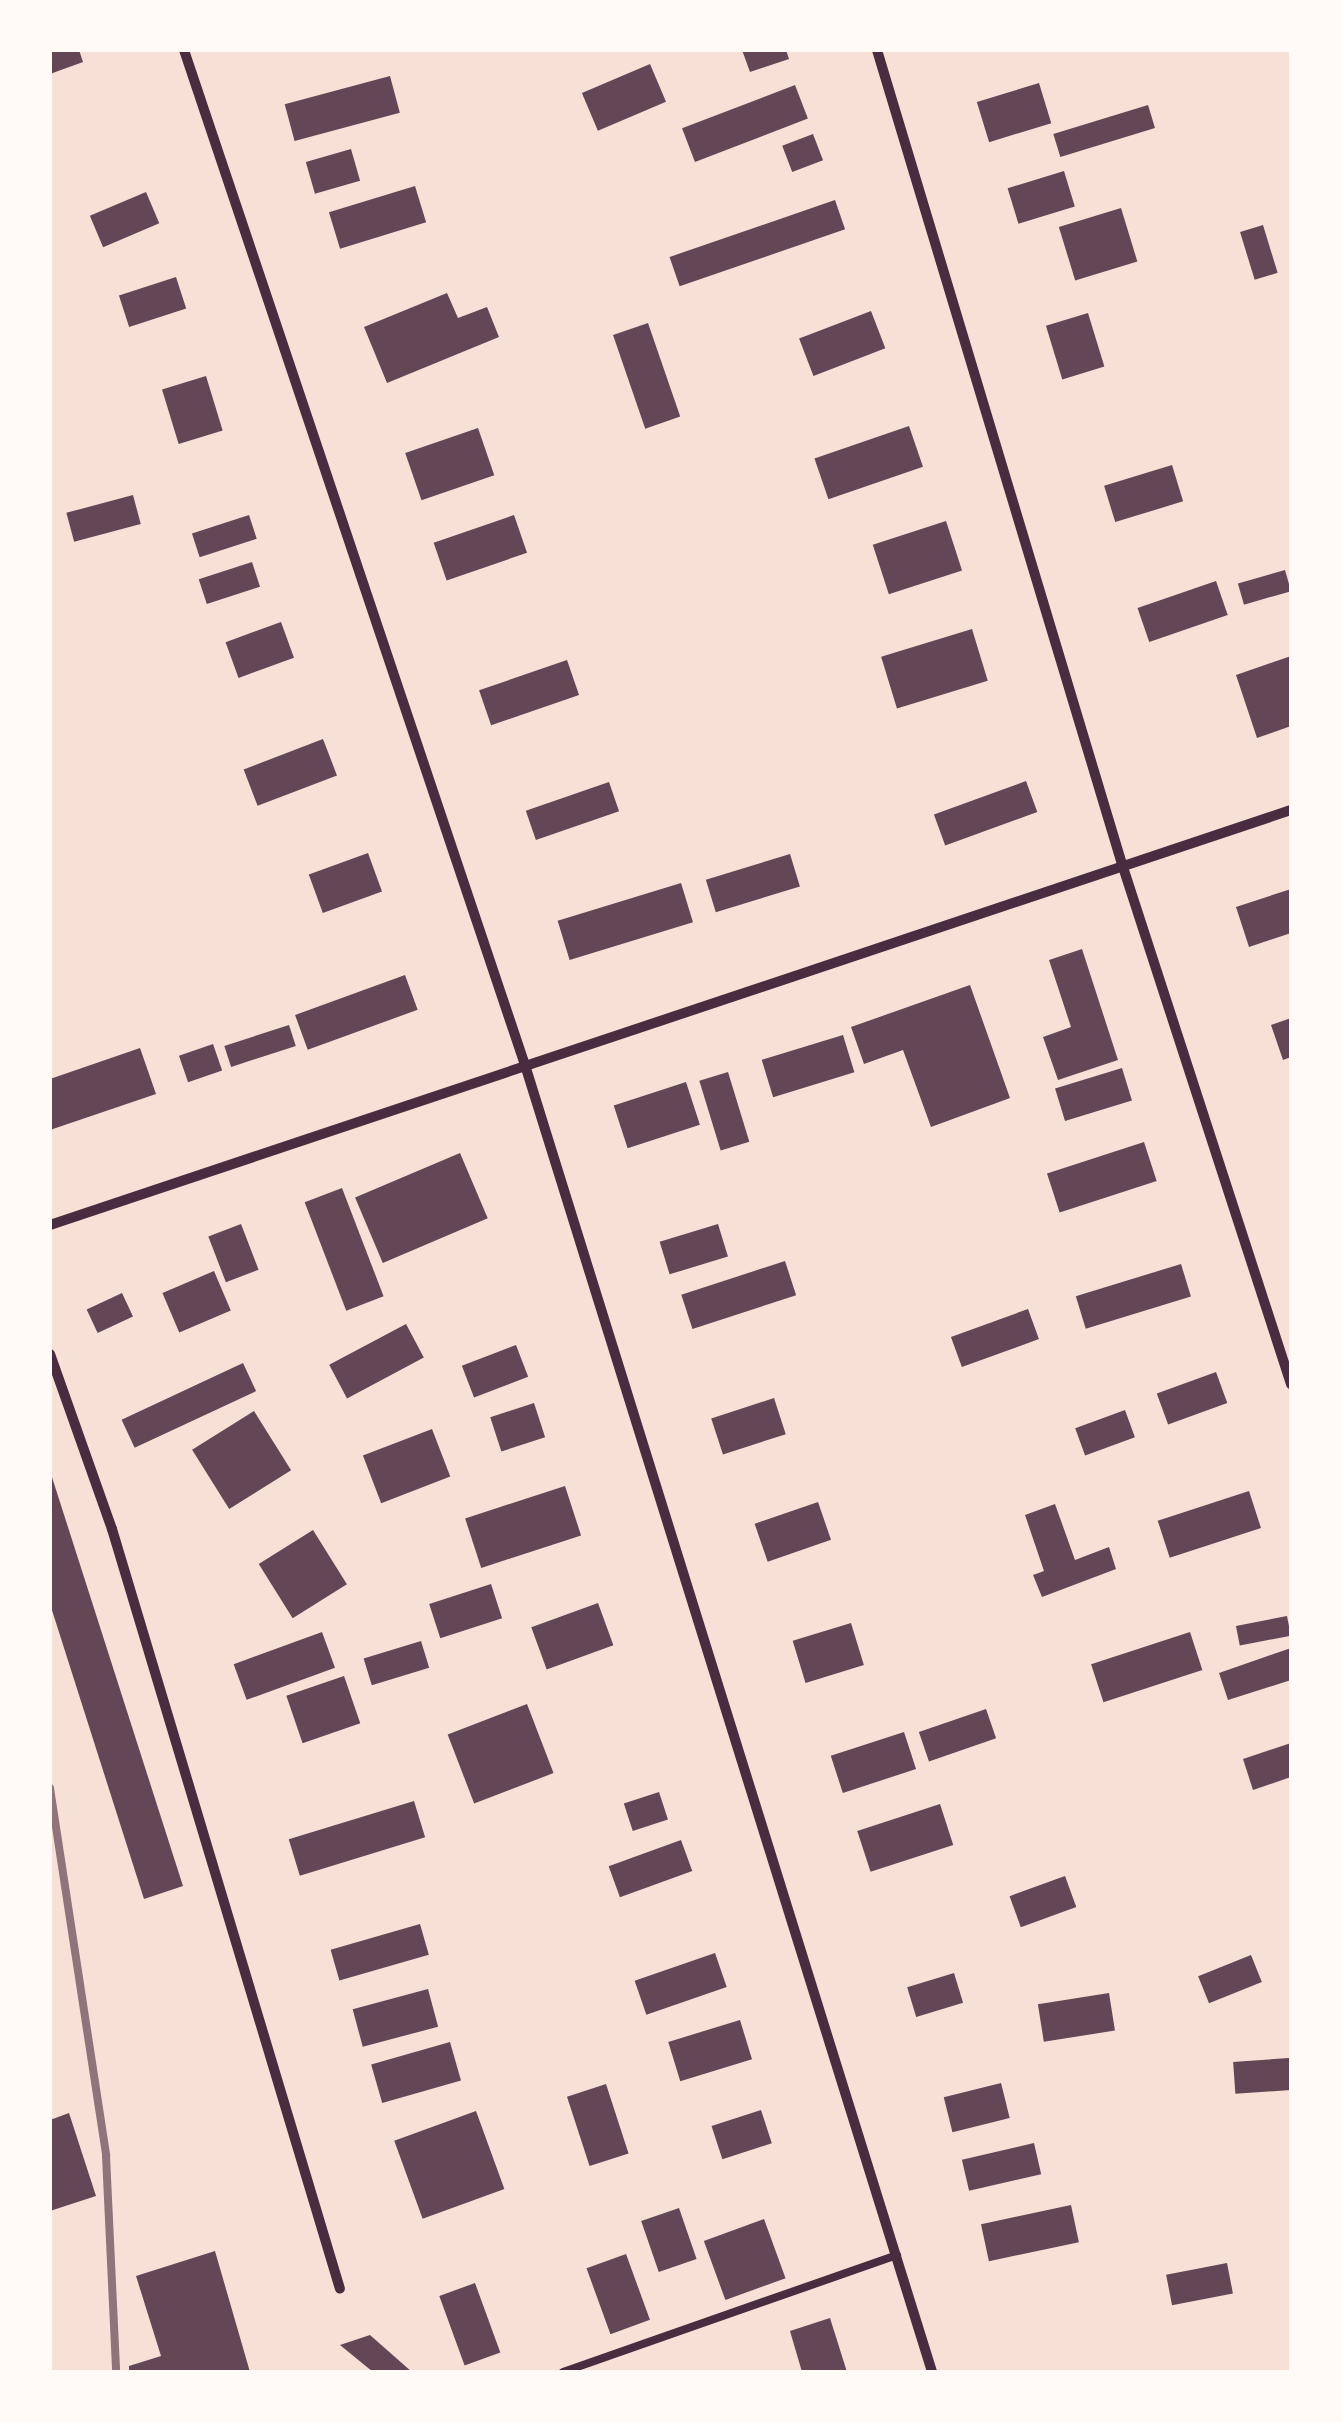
<!DOCTYPE html>
<style>
body{margin:0}
#map{position:relative;width:1341px;height:2422px;overflow:hidden;background:#f7e1d7;font-family:Lora,serif}
div>[style]{position:absolute}
.building>*{inset:0;background:#644757;transform-origin:0 0}
.service>*{height:8px;margin:-4px;padding:0 4px;transform-origin:4px;border-radius:4px;background:#4a2c40}
.minor>*{height:10px;margin:-5px;padding:0 5px;transform-origin:5px;border-radius:5px;background:#4a2c40}
.rail>*{height:8px;margin:-4px;padding:0 4px;transform-origin:4px;border-radius:4px;background:#8f747c}
span{translate:-50% -50%;white-space:nowrap;text-align:center;line-height:1.15;-webkit-text-stroke:10px #fffaf5;paint-order:stroke}
.frame{position:absolute;inset:0;border:52px solid #fffaf5;pointer-events:none}
</style>
<div id="map">
<div class="building">
<i style="clip-path:polygon(50px 50px,79px 50px,83px 62px,50px 74px)"></i>
<i style="clip-path:polygon(742px 50px,786px 50px,789px 59px,750px 72px)"></i>
<i style="left:650px;top:64px;width:41px;height:74px;rotate:67deg"></i>
<i style="left:390px;top:76px;width:38px;height:109px;rotate:75deg"></i>
<i style="left:1039px;top:83px;width:42px;height:65px;rotate:73deg"></i>
<i style="left:795px;top:85px;width:36px;height:121px;rotate:69deg"></i>
<i style="left:1148px;top:105px;width:24px;height:99px;rotate:73deg"></i>
<i style="left:813px;top:134px;width:28px;height:33px;rotate:69deg"></i>
<i style="left:351px;top:149px;width:33px;height:47px;rotate:74deg"></i>
<i style="left:1064px;top:171px;width:37px;height:59px;rotate:73deg"></i>
<i style="left:415px;top:186px;width:38px;height:90px;rotate:73deg"></i>
<i style="left:146px;top:192px;width:34px;height:61px;rotate:67deg"></i>
<i style="left:835px;top:200px;width:31px;height:175px;rotate:71deg"></i>
<i style="left:1121px;top:208px;width:56px;height:65px;rotate:73deg"></i>
<i style="left:1263px;top:225px;width:50px;height:24px;rotate:73deg"></i>
<i style="left:176px;top:277px;width:33px;height:60px;rotate:72deg"></i>
<i style="clip-path:polygon(447px 293px,458px 318px,487px 307px,499px 337px,387px 383px,364px 327px)"></i>
<i style="left:871px;top:311px;width:40px;height:77px;rotate:69deg"></i>
<i style="left:1088px;top:313px;width:56px;height:44px;rotate:73deg"></i>
<i style="left:648px;top:323px;width:99px;height:37px;rotate:71deg"></i>
<i style="left:206px;top:376px;width:57px;height:46px;rotate:73deg"></i>
<i style="left:909px;top:426px;width:43px;height:100px;rotate:71deg"></i>
<i style="left:478px;top:428px;width:50px;height:77px;rotate:71deg"></i>
<i style="left:1172px;top:465px;width:38px;height:71px;rotate:73deg"></i>
<i style="left:133px;top:495px;width:30px;height:69px;rotate:75deg"></i>
<i style="left:249px;top:515px;width:25px;height:60px;rotate:72deg"></i>
<i style="left:514px;top:515px;width:40px;height:85px;rotate:71deg"></i>
<i style="left:946px;top:521px;width:52px;height:77px;rotate:72deg"></i>
<i style="left:252px;top:562px;width:26px;height:56px;rotate:72deg"></i>
<i style="left:1285px;top:570px;width:22px;height:49px;rotate:74deg"></i>
<i style="left:1216px;top:581px;width:36px;height:83px;rotate:71deg"></i>
<i style="left:281px;top:622px;width:38px;height:59px;rotate:70deg"></i>
<i style="left:972px;top:629px;width:54px;height:95px;rotate:73deg"></i>
<i style="clip-path:polygon(1291px 656px,1291px 726px,1257px 738px,1236px 675px)"></i>
<i style="left:567px;top:660px;width:37px;height:93px;rotate:71deg"></i>
<i style="left:323px;top:739px;width:39px;height:85px;rotate:69deg"></i>
<i style="left:1026px;top:781px;width:33px;height:98px;rotate:70deg"></i>
<i style="left:609px;top:782px;width:31px;height:88px;rotate:71deg"></i>
<i style="left:368px;top:853px;width:41px;height:63px;rotate:70deg"></i>
<i style="left:790px;top:854px;width:34px;height:88px;rotate:73deg"></i>
<i style="left:681px;top:883px;width:41px;height:129px;rotate:73deg"></i>
<i style="clip-path:polygon(1291px 889px,1291px 933px,1249px 947px,1236px 907px)"></i>
<i style="clip-path:polygon(1082px 949px,1118px 1060px,1058px 1080px,1043px 1037px,1071px 1027px,1049px 960px)"></i>
<i style="left:405px;top:975px;width:37px;height:117px;rotate:70deg"></i>
<i style="clip-path:polygon(970px 985px,1010px 1098px,931px 1127px,903px 1050px,864px 1064px,851px 1027px)"></i>
<i style="clip-path:polygon(1291px 1018px,1291px 1057px,1283px 1060px,1271px 1025px)"></i>
<i style="left:289px;top:1025px;width:22px;height:68px;rotate:72deg"></i>
<i style="left:843px;top:1035px;width:39px;height:85px;rotate:73deg"></i>
<i style="left:213px;top:1044px;width:28px;height:36px;rotate:71deg"></i>
<i style="clip-path:polygon(140px 1048px,156px 1094px,50px 1130px,50px 1079px)"></i>
<i style="left:1122px;top:1068px;width:34px;height:70px;rotate:73deg"></i>
<i style="left:728px;top:1072px;width:73px;height:30px;rotate:73deg"></i>
<i style="left:686px;top:1082px;width:45px;height:76px;rotate:72deg"></i>
<i style="left:1144px;top:1142px;width:41px;height:102px;rotate:72deg"></i>
<i style="left:460px;top:1153px;width:71px;height:114px;rotate:67deg"></i>
<i style="left:342px;top:1188px;width:116px;height:40px;rotate:69deg"></i>
<i style="left:241px;top:1224px;width:49px;height:35px;rotate:69deg"></i>
<i style="left:718px;top:1224px;width:34px;height:61px;rotate:73deg"></i>
<i style="left:785px;top:1261px;width:36px;height:109px;rotate:72deg"></i>
<i style="left:1181px;top:1264px;width:34px;height:110px;rotate:73deg"></i>
<i style="left:214px;top:1271px;width:43px;height:56px;rotate:67deg"></i>
<i style="left:122px;top:1293px;width:26px;height:39px;rotate:65deg"></i>
<i style="left:1028px;top:1309px;width:32px;height:82px;rotate:70deg"></i>
<i style="left:406px;top:1324px;width:38px;height:87px;rotate:62deg"></i>
<i style="left:516px;top:1345px;width:34px;height:58px;rotate:69deg"></i>
<i style="left:243px;top:1363px;width:31px;height:134px;rotate:65deg"></i>
<i style="left:1216px;top:1372px;width:33px;height:63px;rotate:70deg"></i>
<i style="left:774px;top:1398px;width:38px;height:66px;rotate:72deg"></i>
<i style="left:534px;top:1403px;width:36px;height:46px;rotate:72deg"></i>
<i style="left:1125px;top:1410px;width:29px;height:53px;rotate:70deg"></i>
<i style="left:254px;top:1411px;width:70px;height:73px;rotate:58deg"></i>
<i style="left:432px;top:1429px;width:51px;height:74px;rotate:69deg"></i>
<i style="clip-path:polygon(50px 1471px,183px 1886px,144px 1899px,50px 1604px)"></i>
<i style="left:565px;top:1486px;width:52px;height:105px;rotate:72deg"></i>
<i style="left:1249px;top:1491px;width:39px;height:96px;rotate:72deg"></i>
<i style="left:818px;top:1502px;width:40px;height:67px;rotate:71deg"></i>
<i style="clip-path:polygon(1055px 1504px,1075px 1560px,1109px 1547px,1116px 1569px,1042px 1597px,1033px 1575px,1044px 1571px,1025px 1515px)"></i>
<i style="left:313px;top:1530px;width:64px;height:64px;rotate:58deg"></i>
<i style="left:491px;top:1584px;width:36px;height:65px;rotate:72deg"></i>
<i style="left:598px;top:1603px;width:45px;height:71px;rotate:70deg"></i>
<i style="left:1287px;top:1616px;width:20px;height:52px;rotate:79deg"></i>
<i style="left:851px;top:1623px;width:44px;height:61px;rotate:73deg"></i>
<i style="left:322px;top:1632px;width:38px;height:94px;rotate:70deg"></i>
<i style="left:1190px;top:1632px;width:40px;height:104px;rotate:72deg"></i>
<i style="left:421px;top:1641px;width:28px;height:60px;rotate:73deg"></i>
<i style="clip-path:polygon(1291px 1648px,1291px 1680px,1228px 1700px,1219px 1673px)"></i>
<i style="left:344px;top:1676px;width:50px;height:61px;rotate:71deg"></i>
<i style="left:527px;top:1704px;width:74px;height:85px;rotate:69deg"></i>
<i style="left:986px;top:1709px;width:31px;height:71px;rotate:71deg"></i>
<i style="left:904px;top:1732px;width:39px;height:77px;rotate:72deg"></i>
<i style="clip-path:polygon(1291px 1743px,1291px 1777px,1253px 1790px,1243px 1759px)"></i>
<i style="left:659px;top:1792px;width:29px;height:37px;rotate:72deg"></i>
<i style="left:414px;top:1801px;width:38px;height:131px;rotate:73deg"></i>
<i style="left:940px;top:1804px;width:43px;height:87px;rotate:72deg"></i>
<i style="left:681px;top:1840px;width:33px;height:77px;rotate:70deg"></i>
<i style="left:1065px;top:1876px;width:33px;height:59px;rotate:70deg"></i>
<i style="left:420px;top:1924px;width:32px;height:93px;rotate:74deg"></i>
<i style="left:715px;top:1953px;width:36px;height:85px;rotate:71deg"></i>
<i style="left:1251px;top:1955px;width:29px;height:57px;rotate:68deg"></i>
<i style="left:954px;top:1973px;width:31px;height:49px;rotate:73deg"></i>
<i style="left:428px;top:1989px;width:39px;height:78px;rotate:75deg"></i>
<i style="left:1109px;top:1993px;width:38px;height:72px;rotate:81deg"></i>
<i style="left:740px;top:2020px;width:41px;height:75px;rotate:73deg"></i>
<i style="left:450px;top:2042px;width:40px;height:82px;rotate:74deg"></i>
<i style="left:1289px;top:2058px;width:32px;height:56px;rotate:86deg"></i>
<i style="left:1001px;top:2083px;width:36px;height:59px;rotate:76deg"></i>
<i style="left:606px;top:2084px;width:73px;height:41px;rotate:72deg"></i>
<i style="left:761px;top:2110px;width:35px;height:52px;rotate:72deg"></i>
<i style="left:476px;top:2111px;width:83px;height:87px;rotate:70deg"></i>
<i style="clip-path:polygon(69px 2113px,96px 2196px,50px 2211px,50px 2120px)"></i>
<i style="left:1034px;top:2143px;width:32px;height:74px;rotate:77deg"></i>
<i style="left:1071px;top:2205px;width:38px;height:92px;rotate:78deg"></i>
<i style="left:679px;top:2208px;width:54px;height:40px;rotate:71deg"></i>
<i style="left:764px;top:2219px;width:63px;height:64px;rotate:70deg"></i>
<i style="clip-path:polygon(215px 2251px,250px 2372px,129px 2372px,129px 2366px,161px 2356px,136px 2276px)"></i>
<i style="left:626px;top:2254px;width:70px;height:42px;rotate:70deg"></i>
<i style="left:1227px;top:2263px;width:31px;height:62px;rotate:79deg"></i>
<i style="left:475px;top:2283px;width:74px;height:38px;rotate:70deg"></i>
<i style="clip-path:polygon(830px 2318px,847px 2372px,802px 2372px,790px 2331px)"></i>
<i style="clip-path:polygon(370px 2335px,412px 2372px,373px 2372px,340px 2345px)"></i>
</div>
<div class="service">
<i style="left:563px;top:2372px;width:354px;rotate:-19.3deg"></i>
</div>
<div class="minor">
<i style="left:184px;top:50px;width:1071px;rotate:71.43deg"></i>
<i style="left:525px;top:1065px;width:1369px;rotate:72.7deg"></i>
<i style="left:877px;top:50px;width:850px;rotate:73.25deg"></i>
<i style="left:1122px;top:864px;width:547px;rotate:72deg"></i>
<i style="left:50px;top:1225px;width:1309px;rotate:-18.49deg"></i>
<i style="left:50px;top:1354px;width:186px;rotate:70.5deg"></i>
<i style="left:112px;top:1529px;width:793px;rotate:73.3deg"></i>
</div>
<div class="rail">
<i style="left:50px;top:1788px;width:372px;rotate:81.3deg"></i>
<i style="left:106px;top:2156px;width:216px;rotate:87.3deg"></i>
</div>
<div class="frame"></div>
</div>
